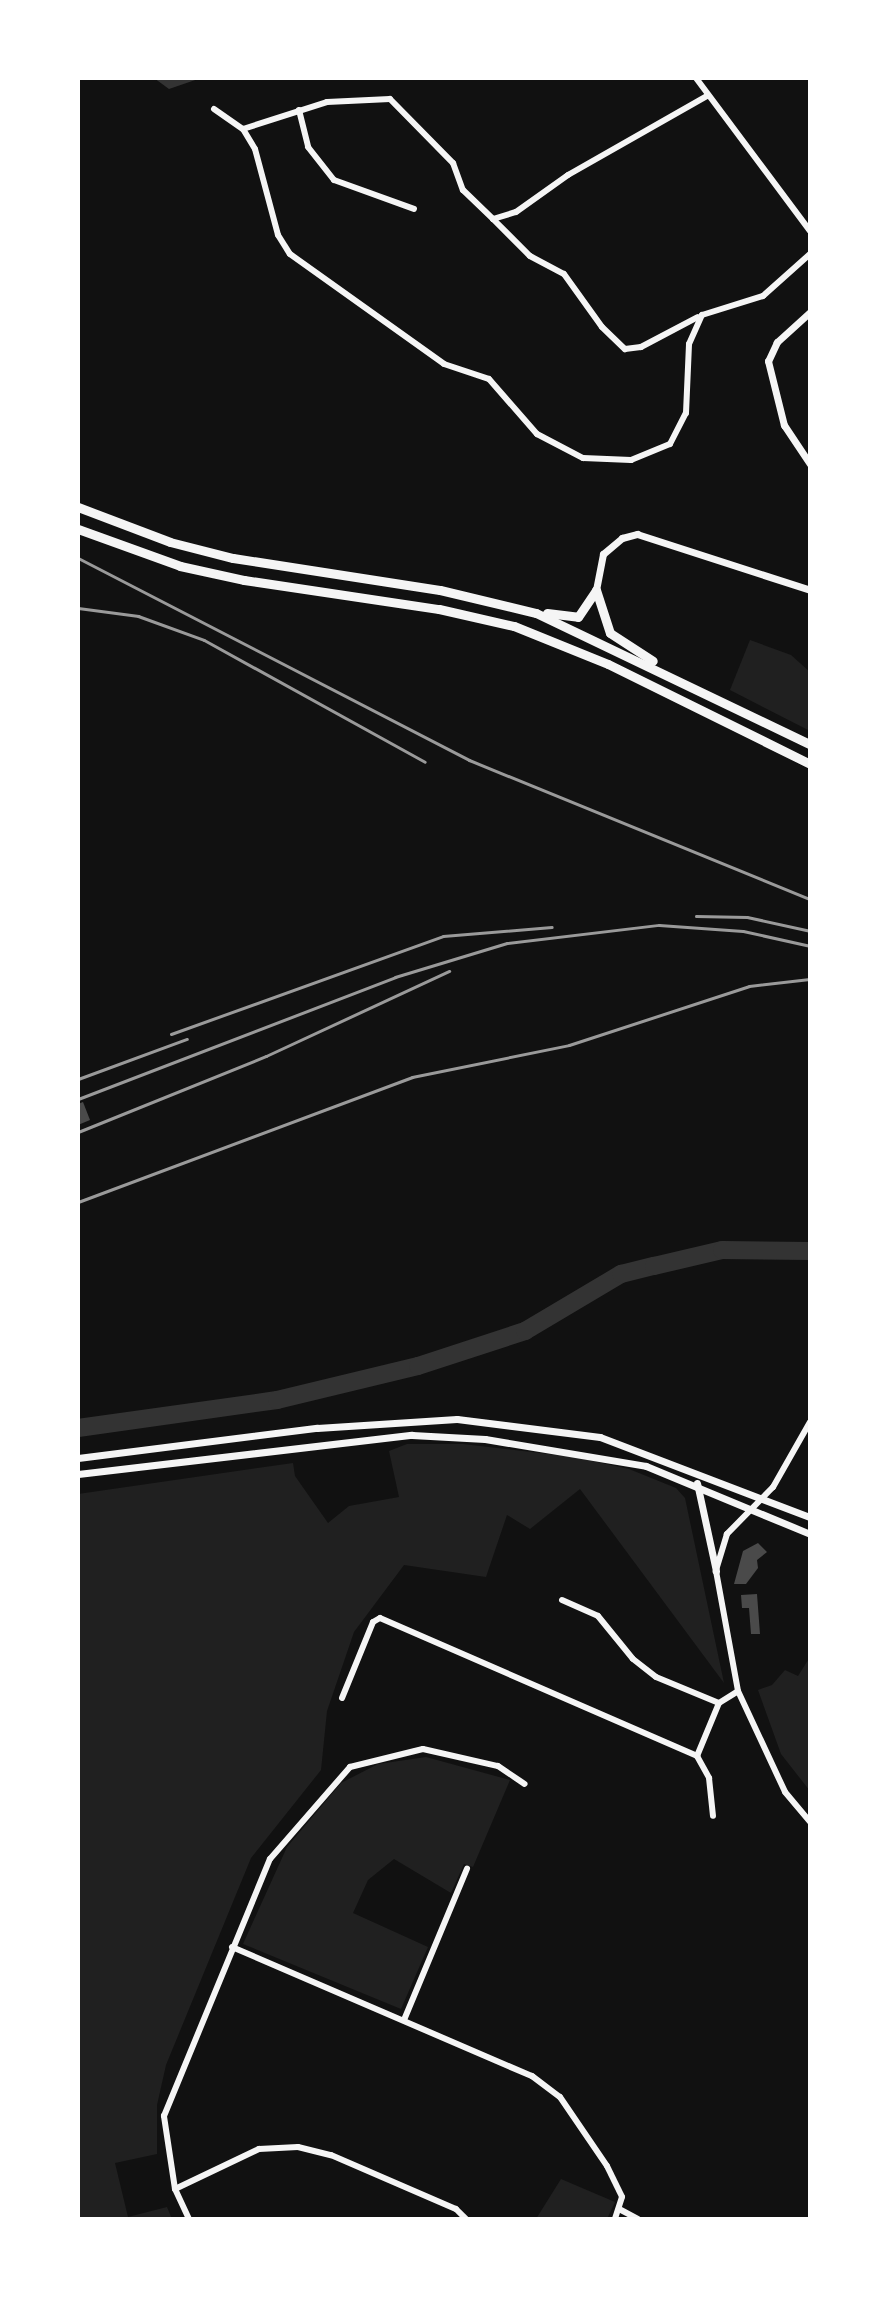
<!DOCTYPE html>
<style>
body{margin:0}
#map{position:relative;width:888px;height:2297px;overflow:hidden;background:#111;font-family:"DM Sans",sans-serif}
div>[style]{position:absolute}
.green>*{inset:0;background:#202020}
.water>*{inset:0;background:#333}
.river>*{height:18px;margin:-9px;padding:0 9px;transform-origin:9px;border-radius:9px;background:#333}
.building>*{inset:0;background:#4a4a4a}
.minor>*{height:6px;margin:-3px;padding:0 3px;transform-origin:3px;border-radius:3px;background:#f5f5f5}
.tertiary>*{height:7px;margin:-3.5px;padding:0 3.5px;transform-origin:3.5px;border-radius:3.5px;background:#f5f5f5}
.trunk>*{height:9px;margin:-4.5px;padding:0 4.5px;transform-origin:4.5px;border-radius:4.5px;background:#f5f5f5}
.rail>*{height:3px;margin:-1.5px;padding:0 1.5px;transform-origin:1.5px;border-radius:1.5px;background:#9a9a9a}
span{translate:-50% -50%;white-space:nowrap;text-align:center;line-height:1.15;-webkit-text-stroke:8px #fff;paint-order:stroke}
.frame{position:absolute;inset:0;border:80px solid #fff;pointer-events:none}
</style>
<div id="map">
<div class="green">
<i style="clip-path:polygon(750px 640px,791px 655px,810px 672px,810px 731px,730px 690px)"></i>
<i style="clip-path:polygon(407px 1444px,463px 1444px,574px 1457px,629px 1469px,676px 1488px,685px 1498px,724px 1683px,580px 1489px,530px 1529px,507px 1515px,486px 1577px,404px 1565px,354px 1632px,327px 1711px,321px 1770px,251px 1858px,166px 2065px,157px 2105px,157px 2154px,115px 2163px,128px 2217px,167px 2207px,172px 2219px,78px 2219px,78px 1494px,293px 1463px,295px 1476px,328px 1523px,349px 1506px,399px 1497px,389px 1451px)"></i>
<i style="clip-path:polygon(810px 1657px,810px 1791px,781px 1754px,758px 1690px,772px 1685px,785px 1670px,798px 1676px)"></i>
<i style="clip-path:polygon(426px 1757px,510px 1780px,473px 1867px,464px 1864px,451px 1893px,394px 1859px,368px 1880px,353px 1913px,428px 1947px,401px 2009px,243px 1944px,287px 1847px,341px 1783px,378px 1764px)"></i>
<i style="clip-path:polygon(561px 2179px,615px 2202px,607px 2219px,536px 2219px)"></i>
</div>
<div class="water">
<i style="clip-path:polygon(154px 78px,201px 78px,169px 89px)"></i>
</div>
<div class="river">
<i style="left:78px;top:1428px;width:201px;rotate:-8deg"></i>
<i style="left:277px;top:1400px;width:145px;rotate:-13.6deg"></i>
<i style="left:418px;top:1366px;width:113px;rotate:-18.1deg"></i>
<i style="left:525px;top:1331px;width:112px;rotate:-30.7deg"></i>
<i style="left:621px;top:1274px;width:34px;rotate:-14deg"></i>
<i style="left:654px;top:1266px;width:70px;rotate:-13.2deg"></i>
<i style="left:722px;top:1250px;width:88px;rotate:0.7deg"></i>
</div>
<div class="building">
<i style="clip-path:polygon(83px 1102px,90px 1120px,78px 1125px,78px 1104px)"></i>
<i style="clip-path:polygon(758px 1543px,767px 1552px,757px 1560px,758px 1568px,746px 1584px,734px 1584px,743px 1551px)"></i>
<i style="clip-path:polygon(757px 1594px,760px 1634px,751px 1634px,749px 1608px,742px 1608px,741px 1595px)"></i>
</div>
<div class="minor">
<i style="left:696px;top:78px;width:191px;rotate:53.3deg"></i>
<i style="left:214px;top:109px;width:35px;rotate:35deg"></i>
<i style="left:243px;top:129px;width:88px;rotate:-17.8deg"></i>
<i style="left:327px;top:102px;width:63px;rotate:-2.7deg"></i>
<i style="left:390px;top:99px;width:90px;rotate:45.5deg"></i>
<i style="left:453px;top:163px;width:29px;rotate:70deg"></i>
<i style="left:463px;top:190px;width:42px;rotate:44deg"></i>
<i style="left:493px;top:219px;width:24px;rotate:-17deg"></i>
<i style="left:516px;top:212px;width:64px;rotate:-35.4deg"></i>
<i style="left:568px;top:175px;width:160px;rotate:-29.6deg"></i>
<i style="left:299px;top:110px;width:38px;rotate:76deg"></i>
<i style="left:308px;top:147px;width:42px;rotate:51.8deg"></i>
<i style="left:334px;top:180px;width:85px;rotate:19.9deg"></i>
<i style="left:243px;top:129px;width:23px;rotate:59deg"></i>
<i style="left:255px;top:149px;width:89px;rotate:75deg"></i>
<i style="left:278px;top:235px;width:22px;rotate:58deg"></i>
<i style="left:290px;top:254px;width:189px;rotate:35.5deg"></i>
<i style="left:444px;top:364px;width:47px;rotate:18.4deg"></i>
<i style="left:489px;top:379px;width:73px;rotate:48.9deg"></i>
<i style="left:537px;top:434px;width:52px;rotate:27.6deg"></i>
<i style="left:583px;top:458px;width:48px;rotate:2.4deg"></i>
<i style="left:631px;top:460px;width:42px;rotate:-22.3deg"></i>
<i style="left:670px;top:444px;width:35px;rotate:-63deg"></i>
<i style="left:686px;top:413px;width:69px;rotate:-87.5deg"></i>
<i style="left:689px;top:344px;width:32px;rotate:-66deg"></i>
<i style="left:702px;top:315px;width:64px;rotate:-17.3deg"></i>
<i style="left:763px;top:296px;width:63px;rotate:-41.8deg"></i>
<i style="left:493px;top:219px;width:52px;rotate:45deg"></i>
<i style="left:530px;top:256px;width:38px;rotate:28deg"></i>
<i style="left:564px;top:274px;width:65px;rotate:54.4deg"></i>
<i style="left:602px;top:327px;width:32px;rotate:44deg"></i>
<i style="left:625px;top:349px;width:16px;rotate:-7deg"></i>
<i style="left:641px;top:347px;width:64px;rotate:-27.8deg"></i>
<i style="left:810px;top:1422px;width:75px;rotate:119.6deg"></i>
<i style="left:773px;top:1487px;width:66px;rotate:134.4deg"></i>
<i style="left:727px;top:1534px;width:39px;rotate:107deg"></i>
<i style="left:716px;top:1571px;width:122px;rotate:79.6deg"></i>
<i style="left:738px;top:1691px;width:111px;rotate:65deg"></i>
<i style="left:785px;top:1792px;width:39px;rotate:50deg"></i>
<i style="left:562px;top:1600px;width:39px;rotate:24deg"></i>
<i style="left:598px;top:1616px;width:55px;rotate:50.9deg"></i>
<i style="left:633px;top:1659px;width:29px;rotate:38deg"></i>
<i style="left:656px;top:1677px;width:68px;rotate:22.4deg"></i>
<i style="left:342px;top:1698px;width:82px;rotate:-67.8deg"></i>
<i style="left:373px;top:1622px;width:8px;rotate:-30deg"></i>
<i style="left:380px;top:1618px;width:346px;rotate:23.5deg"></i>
<i style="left:697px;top:1756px;width:57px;rotate:-67.5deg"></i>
<i style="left:719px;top:1703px;width:22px;rotate:-32deg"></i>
<i style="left:697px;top:1756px;width:25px;rotate:61deg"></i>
<i style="left:709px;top:1778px;width:38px;rotate:84deg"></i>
<i style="left:232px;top:1947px;width:327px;rotate:23.3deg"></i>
<i style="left:532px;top:2076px;width:35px;rotate:37deg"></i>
<i style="left:560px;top:2097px;width:83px;rotate:55.7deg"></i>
<i style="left:607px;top:2166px;width:34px;rotate:64deg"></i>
<i style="left:622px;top:2197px;width:23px;rotate:108deg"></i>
<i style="left:404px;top:2020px;width:164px;rotate:-67.4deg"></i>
<i style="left:175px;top:2189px;width:93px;rotate:-25.5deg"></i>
<i style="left:259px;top:2149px;width:39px;rotate:-3deg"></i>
<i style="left:298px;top:2147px;width:34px;rotate:14deg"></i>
<i style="left:331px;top:2155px;width:136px;rotate:23.4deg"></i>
<i style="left:456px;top:2209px;width:14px;rotate:45deg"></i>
<i style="left:621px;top:2210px;width:19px;rotate:28deg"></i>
<i style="left:189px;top:2219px;width:33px;rotate:-115deg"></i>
<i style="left:175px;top:2189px;width:74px;rotate:-98.6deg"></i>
<i style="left:164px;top:2116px;width:278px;rotate:-67.6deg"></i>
<i style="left:270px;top:1859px;width:122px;rotate:-49deg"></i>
<i style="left:350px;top:1767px;width:75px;rotate:-13.9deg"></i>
<i style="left:423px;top:1749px;width:77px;rotate:12.8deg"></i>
<i style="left:498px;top:1766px;width:32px;rotate:34deg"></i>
</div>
<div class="tertiary">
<i style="left:810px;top:312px;width:45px;rotate:137.7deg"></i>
<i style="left:777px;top:342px;width:21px;rotate:115deg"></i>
<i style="left:768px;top:361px;width:66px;rotate:76deg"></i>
<i style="left:784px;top:425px;width:47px;rotate:56.3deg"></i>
<i style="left:596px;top:590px;width:37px;rotate:-79deg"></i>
<i style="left:603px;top:554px;width:25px;rotate:-40deg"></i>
<i style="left:622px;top:538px;width:16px;rotate:-15deg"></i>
<i style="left:637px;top:534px;width:182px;rotate:17.9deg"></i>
<i style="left:78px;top:1458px;width:241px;rotate:-7.2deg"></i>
<i style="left:317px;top:1428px;width:140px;rotate:-3.7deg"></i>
<i style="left:457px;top:1419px;width:144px;rotate:7.2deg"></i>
<i style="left:600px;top:1437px;width:225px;rotate:20.9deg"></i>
<i style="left:78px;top:1474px;width:336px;rotate:-6.7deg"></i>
<i style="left:412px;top:1435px;width:73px;rotate:3.1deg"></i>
<i style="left:485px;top:1439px;width:163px;rotate:9.5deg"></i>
<i style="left:646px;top:1466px;width:178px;rotate:22.5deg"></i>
<i style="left:697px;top:1483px;width:90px;rotate:77.8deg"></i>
</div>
<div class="trunk">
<i style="left:78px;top:507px;width:98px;rotate:20.8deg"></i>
<i style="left:170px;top:542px;width:65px;rotate:14.3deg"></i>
<i style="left:233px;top:558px;width:209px;rotate:8.8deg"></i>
<i style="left:440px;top:590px;width:99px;rotate:13.5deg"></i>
<i style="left:536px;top:613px;width:304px;rotate:25.6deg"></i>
<i style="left:78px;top:529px;width:109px;rotate:19.9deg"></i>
<i style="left:180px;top:566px;width:66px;rotate:12.3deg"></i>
<i style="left:244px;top:580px;width:197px;rotate:8.5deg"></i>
<i style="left:439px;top:609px;width:77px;rotate:12.8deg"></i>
<i style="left:514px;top:626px;width:101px;rotate:22deg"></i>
<i style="left:608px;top:664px;width:225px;rotate:26.3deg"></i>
<i style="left:596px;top:590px;width:45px;rotate:72deg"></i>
<i style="left:610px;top:633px;width:51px;rotate:33.1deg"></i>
<i style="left:547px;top:613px;width:31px;rotate:7deg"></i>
<i style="left:578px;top:617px;width:32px;rotate:-56deg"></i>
</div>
<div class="rail">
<i style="left:78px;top:558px;width:440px;rotate:27.3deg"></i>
<i style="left:469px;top:760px;width:368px;rotate:22.2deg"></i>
<i style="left:78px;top:608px;width:61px;rotate:7.6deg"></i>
<i style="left:138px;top:616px;width:70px;rotate:20deg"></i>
<i style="left:204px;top:640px;width:252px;rotate:28.9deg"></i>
<i style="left:696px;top:916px;width:51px;rotate:1.1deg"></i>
<i style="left:747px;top:917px;width:65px;rotate:12.5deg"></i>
<i style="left:171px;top:1034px;width:289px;rotate:-19.8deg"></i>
<i style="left:443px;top:936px;width:109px;rotate:-4.7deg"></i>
<i style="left:78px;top:1079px;width:116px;rotate:-20.2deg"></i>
<i style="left:78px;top:1099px;width:340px;rotate:-21deg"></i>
<i style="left:395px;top:977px;width:117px;rotate:-16.9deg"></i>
<i style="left:507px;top:943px;width:153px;rotate:-6.8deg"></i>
<i style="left:659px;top:925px;width:84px;rotate:4.1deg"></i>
<i style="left:743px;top:931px;width:69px;rotate:12.6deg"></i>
<i style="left:78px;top:1132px;width:203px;rotate:-22deg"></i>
<i style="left:266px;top:1056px;width:202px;rotate:-24.9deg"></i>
<i style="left:78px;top:1202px;width:357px;rotate:-20.5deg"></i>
<i style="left:412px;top:1077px;width:160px;rotate:-11.5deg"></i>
<i style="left:569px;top:1045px;width:189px;rotate:-18.1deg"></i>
<i style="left:749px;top:986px;width:61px;rotate:-6.5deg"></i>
</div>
<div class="frame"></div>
</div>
